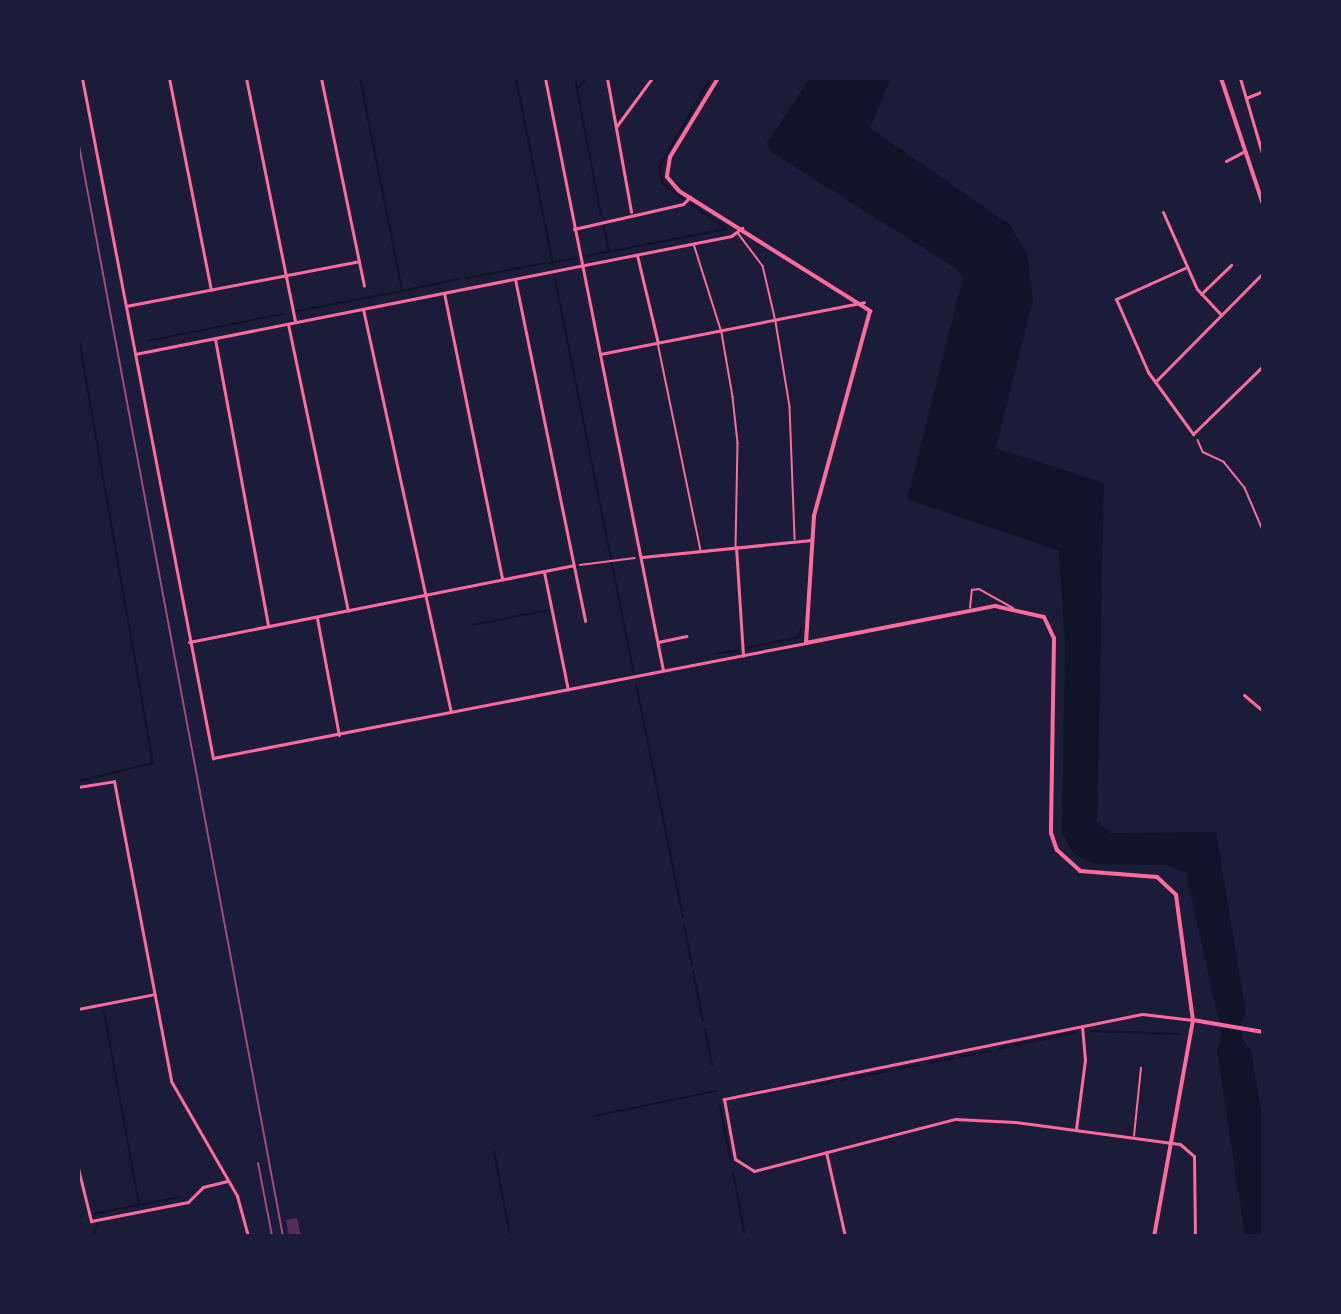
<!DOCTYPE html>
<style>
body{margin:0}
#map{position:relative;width:1341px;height:1314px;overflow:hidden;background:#1b1b3a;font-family:"Sofia Sans Condensed",sans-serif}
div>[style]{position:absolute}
.water>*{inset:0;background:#12122b}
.stream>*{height:2px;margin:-1px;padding:0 1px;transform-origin:1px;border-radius:1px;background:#12122b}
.building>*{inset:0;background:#542f53}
.path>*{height:1.5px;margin:-0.75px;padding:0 0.75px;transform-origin:0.75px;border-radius:0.75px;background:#ff6b9d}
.service>*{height:1.5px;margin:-0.75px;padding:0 0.75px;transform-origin:0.75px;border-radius:0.75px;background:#ff6b9d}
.minor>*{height:3px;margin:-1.5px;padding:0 1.5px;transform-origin:1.5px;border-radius:1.5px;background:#ff6b9d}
.tertiary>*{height:4px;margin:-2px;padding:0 2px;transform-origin:2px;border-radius:2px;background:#ff6b9d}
.rail>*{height:2px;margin:-1px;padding:0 1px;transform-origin:1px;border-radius:1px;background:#a44b75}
span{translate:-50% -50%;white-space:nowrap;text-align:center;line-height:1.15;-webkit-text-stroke:5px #1b1b3a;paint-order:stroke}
.frame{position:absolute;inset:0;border:80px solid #1b1b3a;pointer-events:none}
</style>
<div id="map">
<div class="water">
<i style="clip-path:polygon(810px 78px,891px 78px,870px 128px,1010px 225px,1027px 254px,1033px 300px,996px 448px,1104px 483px,1097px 821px,1111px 833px,1216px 832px,1246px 1014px,1240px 1023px,1242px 1038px,1251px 1051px,1263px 1123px,1263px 1236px,1245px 1236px,1217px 1050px,1222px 1035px,1186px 873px,1167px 865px,1094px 864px,1074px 854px,1062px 833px,1065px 646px,1059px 551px,907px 499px,963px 278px,957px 269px,771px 152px,767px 143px)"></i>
</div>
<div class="stream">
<i style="left:360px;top:78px;width:217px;rotate:78.8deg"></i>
<i style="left:402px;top:291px;width:58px;rotate:-11.9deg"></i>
<i style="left:516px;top:78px;width:191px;rotate:78.8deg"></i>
<i style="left:575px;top:78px;width:140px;rotate:79.3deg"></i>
<i style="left:577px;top:89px;width:15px;rotate:-48deg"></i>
<i style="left:683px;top:199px;width:25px;rotate:-143deg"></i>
<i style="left:663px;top:184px;width:17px;rotate:-103deg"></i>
<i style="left:659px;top:167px;width:103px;rotate:-59.7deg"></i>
<i style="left:603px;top:223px;width:30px;rotate:78deg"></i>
<i style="left:586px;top:256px;width:143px;rotate:-10.9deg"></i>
<i style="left:726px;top:229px;width:43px;rotate:-144.5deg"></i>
<i style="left:549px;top:263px;width:27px;rotate:-10deg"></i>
<i style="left:466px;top:278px;width:81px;rotate:-10.6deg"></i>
<i style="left:555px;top:279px;width:402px;rotate:78.7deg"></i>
<i style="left:297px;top:311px;width:107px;rotate:-10.8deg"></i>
<i style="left:78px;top:334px;width:436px;rotate:80.1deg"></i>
<i style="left:153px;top:763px;width:77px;rotate:166.5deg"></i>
<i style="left:147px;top:341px;width:138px;rotate:-11.3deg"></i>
<i style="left:473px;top:625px;width:76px;rotate:-11.3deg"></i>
<i style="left:746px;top:648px;width:55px;rotate:-11.5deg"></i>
<i style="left:800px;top:637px;width:9px;rotate:-84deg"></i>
<i style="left:715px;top:654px;width:22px;rotate:-10deg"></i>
<i style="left:636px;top:684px;width:238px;rotate:78.6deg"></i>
<i style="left:684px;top:925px;width:41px;rotate:78.7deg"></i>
<i style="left:693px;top:971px;width:51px;rotate:78.7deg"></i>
<i style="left:104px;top:1012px;width:196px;rotate:79.7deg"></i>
<i style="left:705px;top:1029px;width:37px;rotate:79deg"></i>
<i style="left:1092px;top:1031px;width:87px;rotate:2deg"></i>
<i style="left:1015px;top:1045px;width:60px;rotate:-11.5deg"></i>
<i style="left:999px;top:1049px;width:8px;rotate:-14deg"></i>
<i style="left:960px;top:1057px;width:31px;rotate:-11deg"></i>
<i style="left:928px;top:1063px;width:26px;rotate:-11deg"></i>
<i style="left:898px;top:1069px;width:21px;rotate:-11deg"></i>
<i style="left:868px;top:1075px;width:21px;rotate:-11deg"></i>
<i style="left:855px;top:1078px;width:10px;rotate:-11deg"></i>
<i style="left:841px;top:1081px;width:6px;rotate:-18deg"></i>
<i style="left:818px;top:1085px;width:16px;rotate:-11deg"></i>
<i style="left:720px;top:1105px;width:58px;rotate:79.1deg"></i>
<i style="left:594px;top:1116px;width:125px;rotate:-11.6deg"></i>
<i style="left:494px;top:1151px;width:86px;rotate:79.3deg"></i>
<i style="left:733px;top:1173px;width:64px;rotate:79.2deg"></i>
<i style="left:93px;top:1214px;width:89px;rotate:-11.1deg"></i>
<i style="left:78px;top:1217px;width:3px;rotate:-18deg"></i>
<i style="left:93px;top:1236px;width:12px;rotate:-70deg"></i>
</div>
<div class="building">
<i style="clip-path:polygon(297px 1218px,301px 1236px,289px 1236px,286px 1220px)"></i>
</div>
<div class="path">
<i style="left:1198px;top:440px;width:13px;rotate:67deg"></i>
<i style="left:1203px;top:452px;width:23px;rotate:25deg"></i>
<i style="left:1224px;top:462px;width:33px;rotate:51deg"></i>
<i style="left:1245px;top:488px;width:46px;rotate:66.8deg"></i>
<i style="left:580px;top:565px;width:55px;rotate:-7.3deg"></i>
</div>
<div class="service">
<i style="left:738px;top:233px;width:41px;rotate:52.9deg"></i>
<i style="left:763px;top:266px;width:57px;rotate:76.9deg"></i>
<i style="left:776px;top:322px;width:86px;rotate:80.6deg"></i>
<i style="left:790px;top:407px;width:132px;rotate:87.8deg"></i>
<i style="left:694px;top:244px;width:93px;rotate:72.5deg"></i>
<i style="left:722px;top:333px;width:65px;rotate:80.2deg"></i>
<i style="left:733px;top:397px;width:46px;rotate:83.8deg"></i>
<i style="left:738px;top:443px;width:103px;rotate:91.1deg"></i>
<i style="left:658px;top:343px;width:211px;rotate:78.3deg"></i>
<i style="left:970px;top:608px;width:18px;rotate:-84deg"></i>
<i style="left:972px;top:590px;width:7px;rotate:-8deg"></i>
<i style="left:979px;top:589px;width:39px;rotate:29deg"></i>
<i style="left:1134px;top:1136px;width:68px;rotate:-84.1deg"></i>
</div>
<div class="minor">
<i style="left:82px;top:78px;width:693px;rotate:79.1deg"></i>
<i style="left:213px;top:758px;width:604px;rotate:-10.98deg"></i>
<i style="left:169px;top:78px;width:216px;rotate:78.8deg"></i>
<i style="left:246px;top:78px;width:249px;rotate:78.6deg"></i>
<i style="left:321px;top:78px;width:212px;rotate:78.3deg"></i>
<i style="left:545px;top:78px;width:604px;rotate:78.73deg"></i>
<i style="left:607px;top:78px;width:136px;rotate:79.8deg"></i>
<i style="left:1240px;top:78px;width:81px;rotate:73.6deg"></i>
<i style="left:1246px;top:98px;width:18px;rotate:-22deg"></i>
<i style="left:616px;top:127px;width:61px;rotate:-53.7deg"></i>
<i style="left:1226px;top:161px;width:19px;rotate:-28deg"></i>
<i style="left:1163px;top:212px;width:84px;rotate:66.2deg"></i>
<i style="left:1197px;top:289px;width:35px;rotate:47deg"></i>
<i style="left:574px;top:229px;width:112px;rotate:-12.9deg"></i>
<i style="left:683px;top:204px;width:10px;rotate:-45deg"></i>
<i style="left:637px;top:255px;width:90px;rotate:76.6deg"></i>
<i style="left:1187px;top:267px;width:78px;rotate:155.7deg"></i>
<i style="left:1116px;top:299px;width:80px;rotate:66.3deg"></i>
<i style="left:1148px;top:372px;width:77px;rotate:54deg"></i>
<i style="left:1193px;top:434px;width:98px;rotate:-44.2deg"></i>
<i style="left:515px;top:279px;width:349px;rotate:78.4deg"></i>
<i style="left:444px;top:293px;width:292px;rotate:78.5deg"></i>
<i style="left:1201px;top:294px;width:42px;rotate:-44deg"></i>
<i style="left:126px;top:306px;width:237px;rotate:-10.9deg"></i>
<i style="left:363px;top:309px;width:412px;rotate:77.7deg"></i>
<i style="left:288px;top:324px;width:293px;rotate:78.2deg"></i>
<i style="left:215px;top:339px;width:292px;rotate:79.5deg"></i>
<i style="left:135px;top:354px;width:608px;rotate:-11.2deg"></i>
<i style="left:731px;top:236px;width:14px;rotate:-36deg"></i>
<i style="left:600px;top:354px;width:269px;rotate:-11.1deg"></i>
<i style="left:1155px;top:382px;width:153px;rotate:-45.3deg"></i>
<i style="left:736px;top:547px;width:109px;rotate:86.3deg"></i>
<i style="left:642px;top:557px;width:170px;rotate:-5.7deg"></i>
<i style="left:544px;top:572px;width:120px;rotate:78.5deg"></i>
<i style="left:317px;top:618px;width:119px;rotate:79.4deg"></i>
<i style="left:189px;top:642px;width:392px;rotate:-11.3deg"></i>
<i style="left:658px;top:642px;width:29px;rotate:-12deg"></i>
<i style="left:1244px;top:695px;width:25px;rotate:40deg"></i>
<i style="left:78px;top:787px;width:36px;rotate:-9deg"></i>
<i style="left:114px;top:781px;width:305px;rotate:79.2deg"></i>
<i style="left:171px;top:1081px;width:133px;rotate:60.1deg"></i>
<i style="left:237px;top:1196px;width:41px;rotate:74.6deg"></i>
<i style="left:78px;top:1009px;width:78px;rotate:-11deg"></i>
<i style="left:1193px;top:1020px;width:51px;rotate:-173.3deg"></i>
<i style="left:1142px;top:1014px;width:427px;rotate:168.5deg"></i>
<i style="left:724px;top:1099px;width:61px;rotate:79.6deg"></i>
<i style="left:735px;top:1159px;width:22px;rotate:32deg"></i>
<i style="left:754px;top:1171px;width:208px;rotate:-14.5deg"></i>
<i style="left:955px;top:1119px;width:60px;rotate:2.9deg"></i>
<i style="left:1015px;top:1122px;width:166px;rotate:7.6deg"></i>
<i style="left:1180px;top:1144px;width:18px;rotate:41deg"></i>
<i style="left:1194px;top:1156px;width:80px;rotate:89.3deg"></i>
<i style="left:1076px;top:1129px;width:70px;rotate:-82.6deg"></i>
<i style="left:1085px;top:1060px;width:34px;rotate:-95deg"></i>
<i style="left:826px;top:1152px;width:86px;rotate:77.3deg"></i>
<i style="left:78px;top:1168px;width:55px;rotate:76.2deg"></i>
<i style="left:91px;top:1221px;width:99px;rotate:-11.1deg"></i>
<i style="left:188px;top:1202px;width:21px;rotate:-45deg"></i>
<i style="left:203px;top:1187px;width:25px;rotate:-14deg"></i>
</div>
<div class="tertiary">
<i style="left:718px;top:78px;width:92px;rotate:121.3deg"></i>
<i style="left:670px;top:157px;width:20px;rotate:99deg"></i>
<i style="left:667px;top:177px;width:18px;rotate:49deg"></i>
<i style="left:679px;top:191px;width:226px;rotate:32.1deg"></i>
<i style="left:870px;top:311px;width:213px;rotate:105.3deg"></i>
<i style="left:814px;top:516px;width:127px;rotate:93.6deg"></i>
<i style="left:806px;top:643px;width:193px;rotate:-11.1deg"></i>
<i style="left:995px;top:606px;width:50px;rotate:12.7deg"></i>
<i style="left:1044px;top:617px;width:23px;rotate:65deg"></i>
<i style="left:1054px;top:638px;width:195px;rotate:90.9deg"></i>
<i style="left:1051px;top:833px;width:18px;rotate:71deg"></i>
<i style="left:1057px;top:850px;width:31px;rotate:42deg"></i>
<i style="left:1080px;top:871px;width:77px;rotate:4.5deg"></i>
<i style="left:1157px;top:877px;width:26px;rotate:43deg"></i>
<i style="left:1176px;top:895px;width:126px;rotate:82.3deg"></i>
<i style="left:1193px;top:1020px;width:219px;rotate:100.2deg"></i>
<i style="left:1221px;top:78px;width:133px;rotate:71.6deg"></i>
<i style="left:1193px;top:1020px;width:71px;rotate:9.7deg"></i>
</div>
<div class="rail">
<i style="left:78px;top:140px;width:1115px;rotate:79.41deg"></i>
<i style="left:258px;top:1163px;width:74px;rotate:79.1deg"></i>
</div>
<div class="frame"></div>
</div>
